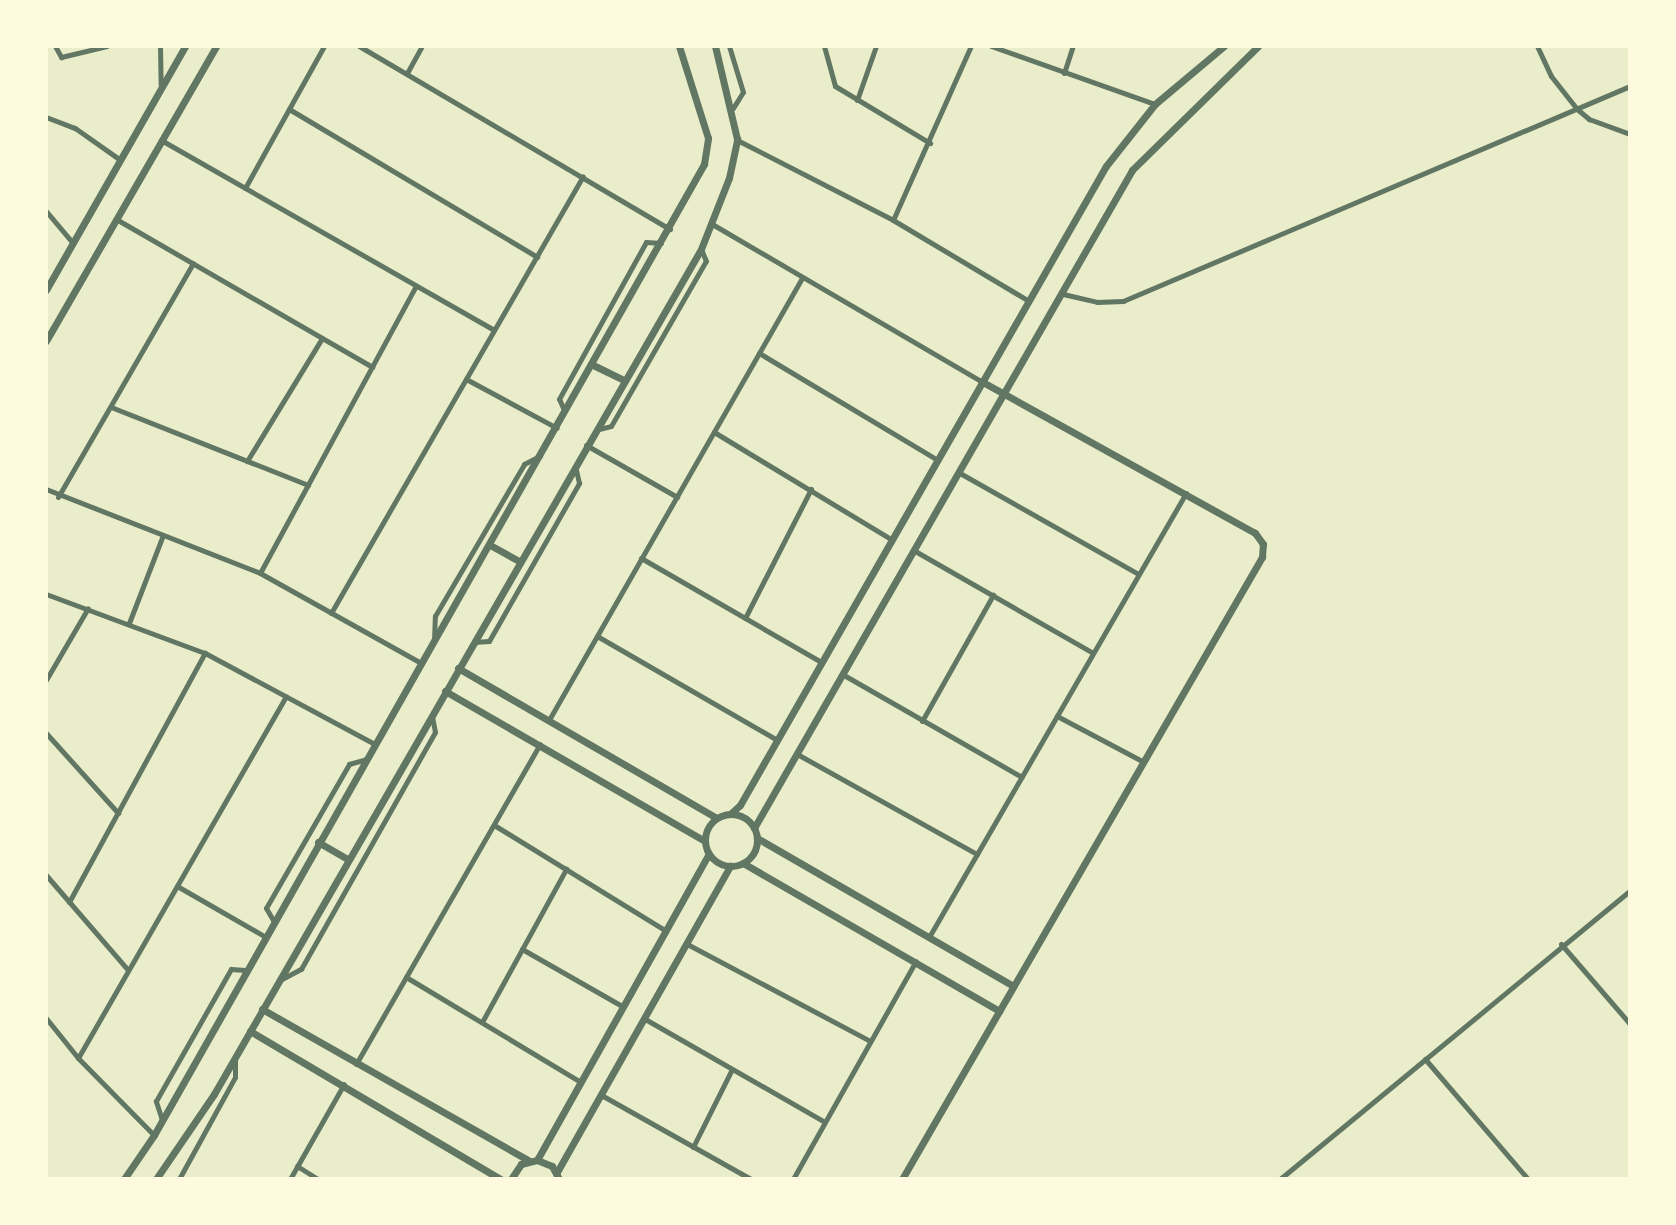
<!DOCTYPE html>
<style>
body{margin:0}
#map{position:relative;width:1676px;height:1225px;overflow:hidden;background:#e9edc9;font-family:Quicksand,sans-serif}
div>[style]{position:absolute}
.minor>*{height:5px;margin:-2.5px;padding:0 2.5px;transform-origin:2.5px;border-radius:2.5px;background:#617663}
.tertiary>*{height:7px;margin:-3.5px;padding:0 3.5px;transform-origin:3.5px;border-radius:3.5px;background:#617663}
.tertiary>.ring{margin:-3.5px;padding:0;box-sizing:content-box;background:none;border:7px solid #617663;border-radius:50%}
span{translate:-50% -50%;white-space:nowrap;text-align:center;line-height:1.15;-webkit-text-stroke:8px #fefae0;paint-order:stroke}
.frame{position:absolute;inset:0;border:48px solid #fefae0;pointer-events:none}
</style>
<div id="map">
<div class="minor">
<i style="left:55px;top:46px;width:13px;rotate:61deg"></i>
<i style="left:61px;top:57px;width:47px;rotate:-13.4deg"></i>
<i style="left:160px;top:46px;width:39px;rotate:89deg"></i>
<i style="left:359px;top:46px;width:361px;rotate:30.5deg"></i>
<i style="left:729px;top:46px;width:48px;rotate:73.1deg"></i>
<i style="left:743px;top:92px;width:19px;rotate:122deg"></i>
<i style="left:824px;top:46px;width:41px;rotate:74.6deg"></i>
<i style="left:835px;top:86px;width:111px;rotate:31deg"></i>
<i style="left:991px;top:46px;width:174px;rotate:19.5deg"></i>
<i style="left:1537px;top:46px;width:33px;rotate:65deg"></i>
<i style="left:1551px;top:76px;width:42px;rotate:51.8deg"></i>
<i style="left:1577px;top:109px;width:16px;rotate:40deg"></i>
<i style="left:1589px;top:119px;width:44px;rotate:20.1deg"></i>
<i style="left:407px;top:73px;width:31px;rotate:-61deg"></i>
<i style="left:1064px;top:73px;width:28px;rotate:-72deg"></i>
<i style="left:857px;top:100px;width:57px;rotate:-70.6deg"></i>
<i style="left:289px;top:109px;width:289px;rotate:30.8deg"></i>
<i style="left:46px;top:117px;width:31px;rotate:21deg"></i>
<i style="left:75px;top:128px;width:54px;rotate:35.2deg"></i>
<i style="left:161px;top:140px;width:383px;rotate:29.7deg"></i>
<i style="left:737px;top:140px;width:175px;rotate:27.1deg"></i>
<i style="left:893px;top:220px;width:156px;rotate:30.8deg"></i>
<i style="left:245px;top:188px;width:162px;rotate:-60.9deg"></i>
<i style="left:46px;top:211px;width:40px;rotate:50deg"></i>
<i style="left:116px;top:219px;width:296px;rotate:30deg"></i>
<i style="left:893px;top:220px;width:191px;rotate:-65.9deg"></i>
<i style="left:712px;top:224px;width:311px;rotate:30.3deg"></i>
<i style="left:1063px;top:294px;width:35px;rotate:13deg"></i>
<i style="left:1097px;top:302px;width:26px;rotate:-2deg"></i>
<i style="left:1123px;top:301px;width:551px;rotate:-22.98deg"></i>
<i style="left:759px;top:353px;width:206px;rotate:30.9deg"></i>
<i style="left:466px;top:379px;width:103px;rotate:28.3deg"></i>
<i style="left:111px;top:407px;width:212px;rotate:21.6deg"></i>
<i style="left:564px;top:410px;width:12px;rotate:-114deg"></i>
<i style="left:559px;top:399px;width:179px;rotate:-61deg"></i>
<i style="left:646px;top:242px;width:15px;rotate:4deg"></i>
<i style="left:599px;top:429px;width:12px;rotate:-14deg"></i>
<i style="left:611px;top:426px;width:190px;rotate:-60.1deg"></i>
<i style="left:706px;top:261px;width:13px;rotate:-113deg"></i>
<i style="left:714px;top:432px;width:205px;rotate:31.2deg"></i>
<i style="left:586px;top:445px;width:105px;rotate:29.7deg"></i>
<i style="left:247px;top:461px;width:144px;rotate:-58.6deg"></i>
<i style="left:958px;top:472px;width:207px;rotate:29.5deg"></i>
<i style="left:46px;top:489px;width:230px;rotate:21.4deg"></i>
<i style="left:260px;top:573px;width:184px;rotate:29.2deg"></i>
<i style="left:58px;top:497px;width:270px;rotate:-60deg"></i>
<i style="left:915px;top:551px;width:205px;rotate:29.8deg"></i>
<i style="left:641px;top:558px;width:208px;rotate:30deg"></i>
<i style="left:260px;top:573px;width:327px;rotate:-61.5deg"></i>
<i style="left:46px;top:594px;width:170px;rotate:20.4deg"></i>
<i style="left:205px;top:653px;width:193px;rotate:28.2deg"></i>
<i style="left:331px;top:613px;width:504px;rotate:-60.03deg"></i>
<i style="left:745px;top:618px;width:145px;rotate:-62.9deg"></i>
<i style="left:129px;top:623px;width:94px;rotate:-68.9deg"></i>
<i style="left:597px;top:636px;width:208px;rotate:30deg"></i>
<i style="left:434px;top:641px;width:25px;rotate:-88deg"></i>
<i style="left:435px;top:616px;width:176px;rotate:-59.6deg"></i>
<i style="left:524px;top:464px;width:18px;rotate:-27deg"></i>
<i style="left:474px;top:642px;width:15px;rotate:-4deg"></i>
<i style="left:489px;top:641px;width:182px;rotate:-60.3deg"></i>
<i style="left:579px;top:483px;width:17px;rotate:-103deg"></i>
<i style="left:842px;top:674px;width:207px;rotate:29.8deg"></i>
<i style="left:46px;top:680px;width:83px;rotate:-59.7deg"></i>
<i style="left:1057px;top:716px;width:94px;rotate:27.9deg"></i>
<i style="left:550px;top:718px;width:507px;rotate:-60.2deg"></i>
<i style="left:922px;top:721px;width:145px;rotate:-60.6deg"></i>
<i style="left:46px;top:733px;width:108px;rotate:48deg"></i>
<i style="left:797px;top:754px;width:206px;rotate:29.1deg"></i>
<i style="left:494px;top:825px;width:201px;rotate:31.6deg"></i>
<i style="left:46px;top:875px;width:125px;rotate:49.2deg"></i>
<i style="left:177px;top:886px;width:100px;rotate:29.9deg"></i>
<i style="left:69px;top:902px;width:284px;rotate:-61.4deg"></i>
<i style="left:273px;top:920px;width:14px;rotate:-120deg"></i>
<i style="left:266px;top:908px;width:166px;rotate:-60deg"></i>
<i style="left:349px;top:764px;width:18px;rotate:-16deg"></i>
<i style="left:929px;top:937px;width:513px;rotate:-59.94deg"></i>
<i style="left:687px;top:944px;width:207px;rotate:27.9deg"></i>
<i style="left:1561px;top:944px;width:106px;rotate:49.2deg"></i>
<i style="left:522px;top:949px;width:115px;rotate:29.7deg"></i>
<i style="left:406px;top:977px;width:202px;rotate:31deg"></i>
<i style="left:280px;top:980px;width:24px;rotate:-28deg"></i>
<i style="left:301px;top:969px;width:272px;rotate:-60.5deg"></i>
<i style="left:435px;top:732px;width:16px;rotate:-101deg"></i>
<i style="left:46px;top:1018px;width:51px;rotate:51.3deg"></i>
<i style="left:78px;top:1058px;width:417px;rotate:-60.1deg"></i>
<i style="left:645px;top:1019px;width:207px;rotate:29.8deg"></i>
<i style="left:482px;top:1022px;width:175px;rotate:-61.2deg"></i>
<i style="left:78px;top:1058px;width:108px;rotate:45.4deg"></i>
<i style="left:1425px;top:1059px;width:158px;rotate:49.4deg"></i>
<i style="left:356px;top:1064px;width:369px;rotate:-60.1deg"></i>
<i style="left:603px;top:1096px;width:170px;rotate:29.3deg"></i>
<i style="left:162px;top:1120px;width:20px;rotate:-108deg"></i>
<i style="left:156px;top:1101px;width:152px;rotate:-60.4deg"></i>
<i style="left:231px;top:969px;width:14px;rotate:4deg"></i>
<i style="left:693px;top:1147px;width:87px;rotate:-63.4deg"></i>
<i style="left:297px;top:1166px;width:25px;rotate:32deg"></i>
<i style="left:179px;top:1179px;width:116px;rotate:-61.2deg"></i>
<i style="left:235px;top:1077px;width:18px;rotate:-90deg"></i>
<i style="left:290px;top:1179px;width:109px;rotate:-60.4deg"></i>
<i style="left:793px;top:1179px;width:250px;rotate:-60.6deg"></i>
<i style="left:1280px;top:1179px;width:454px;rotate:-39.5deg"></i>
</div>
<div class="tertiary">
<i style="left:46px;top:290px;width:281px;rotate:-60.3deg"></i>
<i style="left:46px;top:341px;width:340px;rotate:-60deg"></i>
<i style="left:593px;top:365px;width:34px;rotate:26deg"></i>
<i style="left:490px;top:545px;width:33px;rotate:29deg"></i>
<i style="left:458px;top:668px;width:299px;rotate:30.1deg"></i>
<i style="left:445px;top:691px;width:300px;rotate:30deg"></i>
<i style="left:730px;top:814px;width:13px;rotate:-42deg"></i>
<i style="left:740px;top:805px;width:736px;rotate:-60.2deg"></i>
<i style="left:1106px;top:166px;width:79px;rotate:-51.7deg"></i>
<i style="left:1155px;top:104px;width:90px;rotate:-40deg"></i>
<i class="ring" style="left:705px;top:814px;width:45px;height:45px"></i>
<i style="left:754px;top:828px;width:759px;rotate:-60.12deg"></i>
<i style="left:1132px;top:170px;width:177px;rotate:-44.5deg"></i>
<i style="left:757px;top:838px;width:296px;rotate:30deg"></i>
<i style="left:318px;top:842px;width:34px;rotate:30deg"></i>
<i style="left:743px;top:863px;width:296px;rotate:30deg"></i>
<i style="left:262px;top:1009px;width:306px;rotate:29.6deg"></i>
<i style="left:250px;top:1031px;width:291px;rotate:30.6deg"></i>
<i style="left:537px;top:1160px;width:351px;rotate:-60.7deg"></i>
<i style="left:557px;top:1172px;width:352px;rotate:-60.5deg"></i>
<i style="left:124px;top:1179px;width:53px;rotate:-55.7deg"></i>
<i style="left:154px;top:1135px;width:1116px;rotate:-60.47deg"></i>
<i style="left:704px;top:164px;width:26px;rotate:-81deg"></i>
<i style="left:708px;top:138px;width:96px;rotate:-107.5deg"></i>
<i style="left:156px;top:1179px;width:103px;rotate:-55.7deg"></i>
<i style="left:214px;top:1094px;width:975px;rotate:-60.04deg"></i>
<i style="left:701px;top:249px;width:76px;rotate:-68.5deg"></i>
<i style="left:729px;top:178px;width:40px;rotate:-78deg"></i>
<i style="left:737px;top:139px;width:96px;rotate:-103.3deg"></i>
<i style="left:511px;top:1179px;width:18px;rotate:-56deg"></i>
<i style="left:521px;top:1164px;width:16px;rotate:-14deg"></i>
<i style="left:537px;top:1160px;width:16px;rotate:22deg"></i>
<i style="left:552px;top:1166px;width:15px;rotate:62deg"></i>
<i style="left:902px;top:1179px;width:719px;rotate:-59.94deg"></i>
<i style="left:1262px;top:557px;width:13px;rotate:-86deg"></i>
<i style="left:1263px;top:544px;width:14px;rotate:-126deg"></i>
<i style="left:1255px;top:533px;width:313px;rotate:-151deg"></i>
</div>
<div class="frame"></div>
</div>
